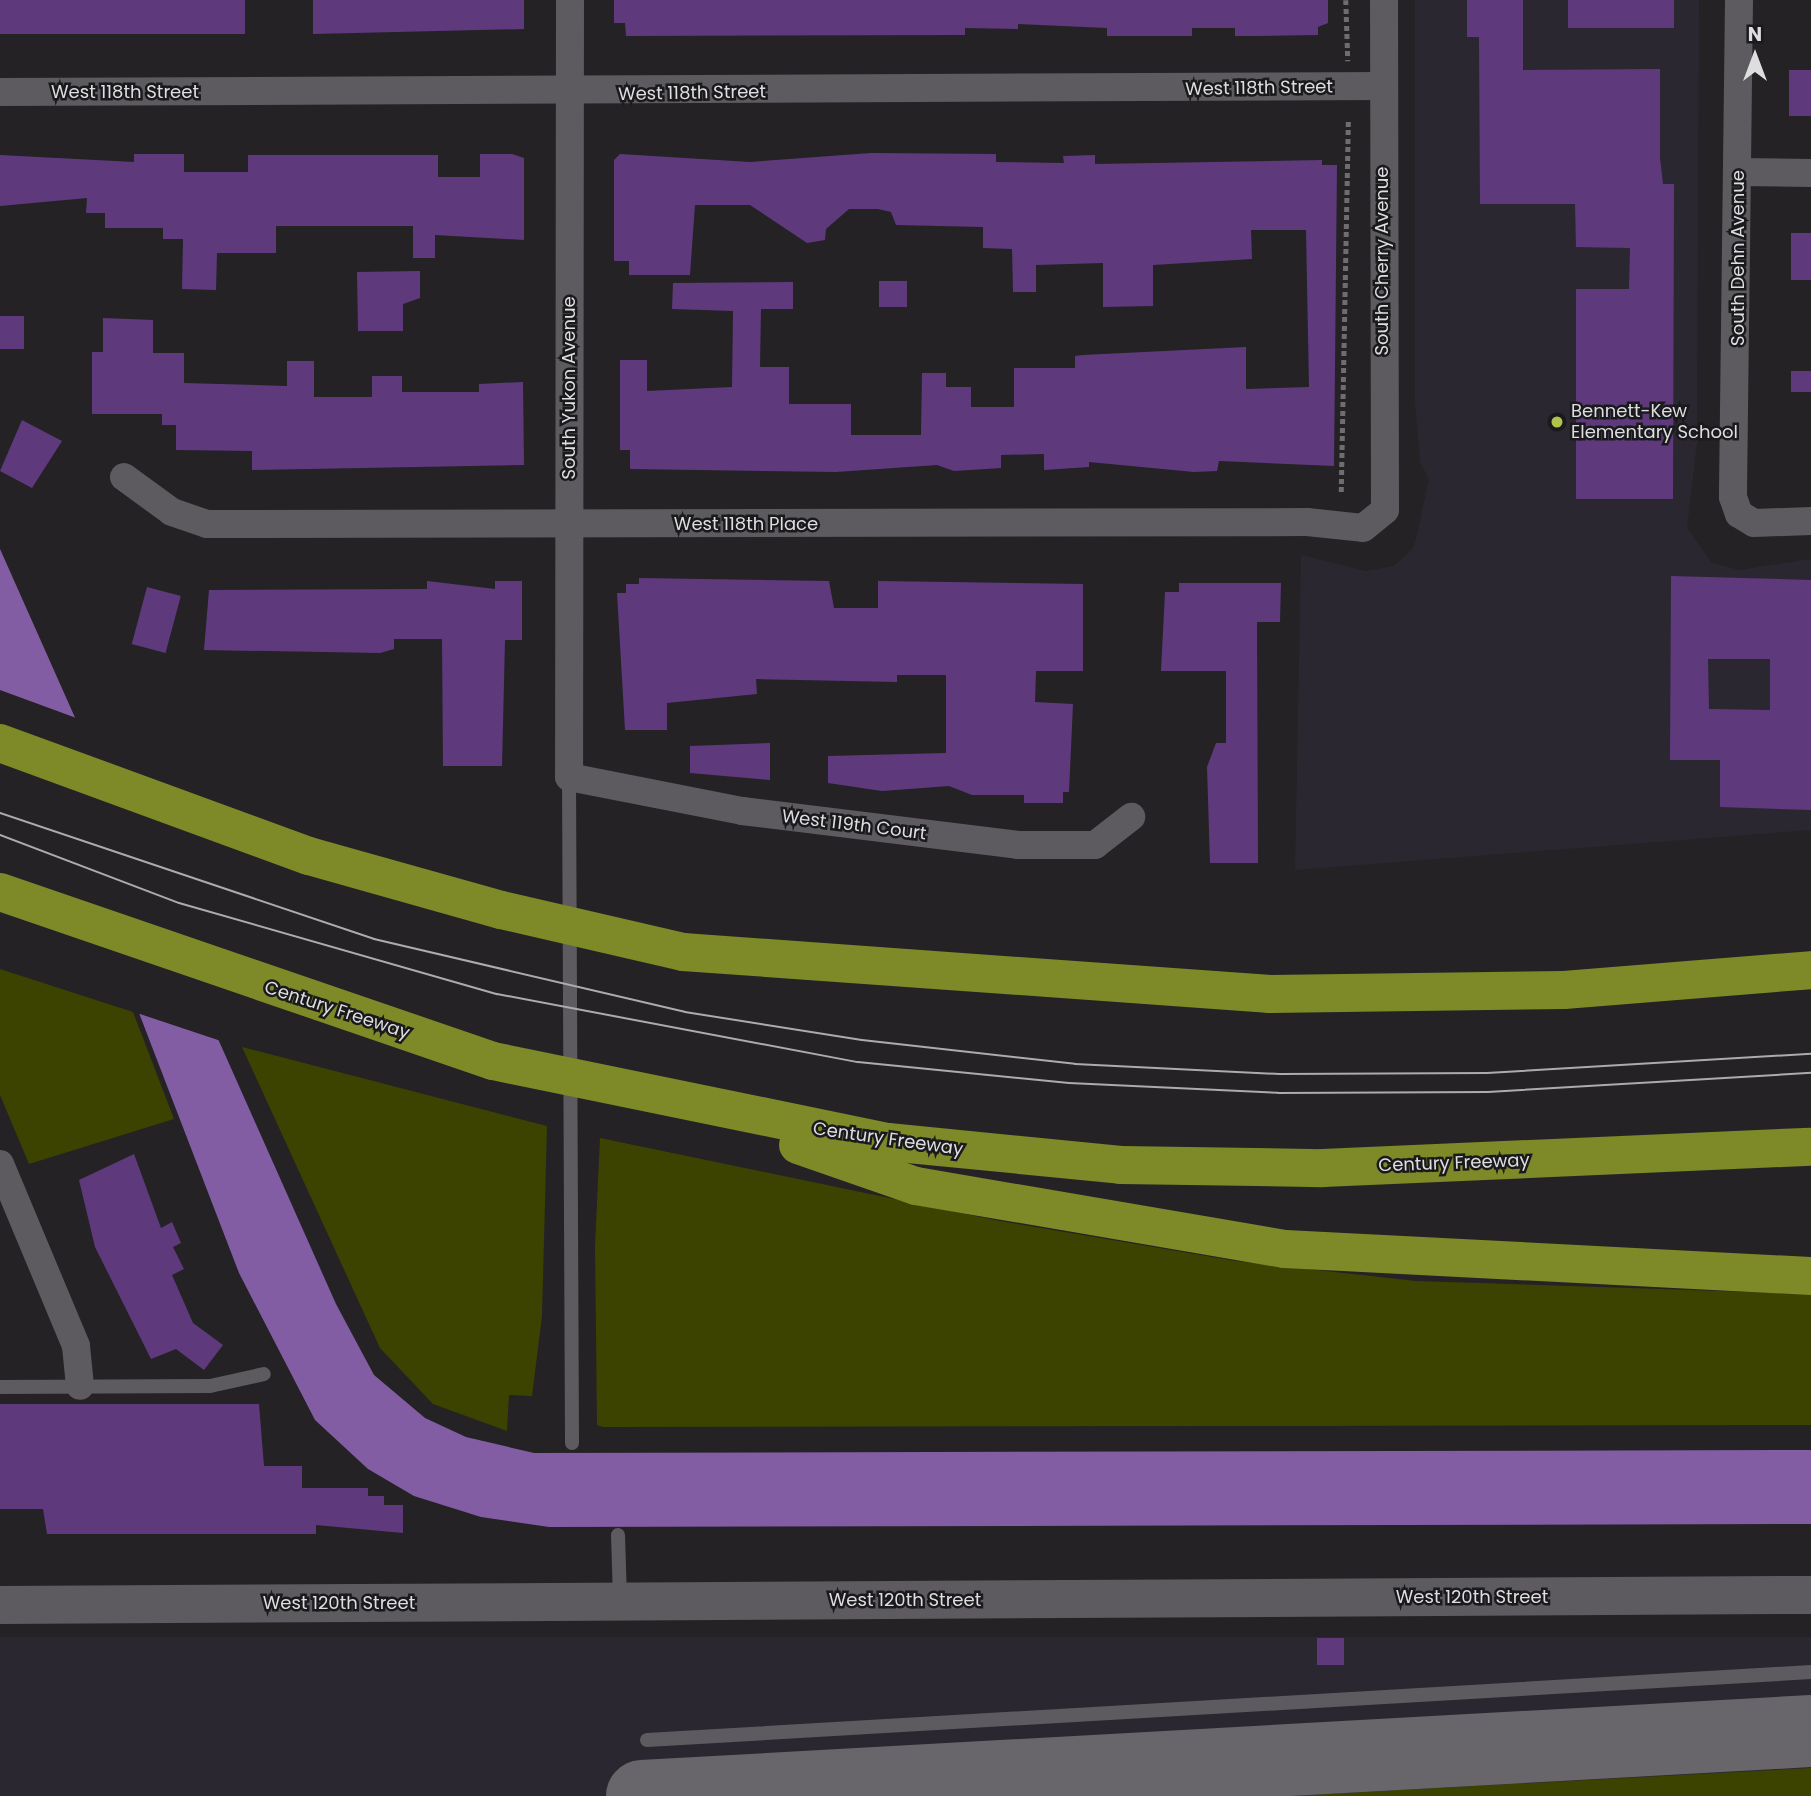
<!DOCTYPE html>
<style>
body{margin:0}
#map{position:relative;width:1811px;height:1796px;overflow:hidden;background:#242225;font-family:Poppins,sans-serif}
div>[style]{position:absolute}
.built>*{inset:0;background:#2b2730;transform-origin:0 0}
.green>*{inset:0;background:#3c4300}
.water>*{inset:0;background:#825da4}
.pier>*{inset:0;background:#242225}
.taxiway>*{height:72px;margin:-36px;padding:0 36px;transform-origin:36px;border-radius:36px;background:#68666a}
.building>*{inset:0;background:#5e3a7d;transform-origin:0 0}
.path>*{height:4.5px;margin-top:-2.25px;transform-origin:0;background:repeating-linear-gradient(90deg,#6f6d70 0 5px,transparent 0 8.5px)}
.lane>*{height:14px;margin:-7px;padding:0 7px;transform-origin:7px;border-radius:7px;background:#5d5b5f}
.street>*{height:28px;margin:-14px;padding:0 14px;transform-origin:14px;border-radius:14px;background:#5d5b5f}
.secondary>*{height:38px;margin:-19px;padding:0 19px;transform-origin:19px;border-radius:19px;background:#5d5b5f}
.highway>*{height:38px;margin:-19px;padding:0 19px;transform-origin:19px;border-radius:19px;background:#7d8a27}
.tram>*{height:2px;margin:-1px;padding:0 1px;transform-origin:1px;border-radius:1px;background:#acabae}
.dots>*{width:19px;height:19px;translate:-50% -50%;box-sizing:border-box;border:4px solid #1a191c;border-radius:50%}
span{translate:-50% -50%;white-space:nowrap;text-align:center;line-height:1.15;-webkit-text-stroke:5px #1a191c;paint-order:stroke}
.street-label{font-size:18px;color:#dedee0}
.poi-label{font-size:18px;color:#dedee0}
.left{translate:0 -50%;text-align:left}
.north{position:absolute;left:1720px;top:21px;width:70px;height:70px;-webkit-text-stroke:5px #1a191c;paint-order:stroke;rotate:0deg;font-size:19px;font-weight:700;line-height:28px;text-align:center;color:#dedee0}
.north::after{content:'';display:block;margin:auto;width:24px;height:32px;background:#dedee0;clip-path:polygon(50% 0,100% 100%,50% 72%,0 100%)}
</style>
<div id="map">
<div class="built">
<i style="clip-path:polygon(1415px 0,1699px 0,1697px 442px,1687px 528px,1712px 563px,1739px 570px,1811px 559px,1811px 830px,1295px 870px,1301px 555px,1366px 571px,1394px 566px,1414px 547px,1429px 479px,1420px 462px,1415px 402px)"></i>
<i style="left:1811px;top:1637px;width:159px;height:1811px;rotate:90deg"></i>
</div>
<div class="green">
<i style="clip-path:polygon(0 969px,133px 1012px,174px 1119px,29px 1164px,0 1095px)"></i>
<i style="clip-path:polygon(242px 1047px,547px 1126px,542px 1316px,532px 1396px,509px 1395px,507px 1431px,433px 1404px,380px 1348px)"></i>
<i style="clip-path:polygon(600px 1138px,1000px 1221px,1236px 1261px,1416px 1281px,1811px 1294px,1811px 1425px,603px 1427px,597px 1425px,595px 1246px)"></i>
<i style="clip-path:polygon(1811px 1768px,1811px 1796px,1289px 1796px)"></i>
</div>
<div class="water">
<i style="clip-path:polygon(0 549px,336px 1304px,374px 1375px,425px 1418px,466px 1437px,534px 1453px,1811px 1450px,1811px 1524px,549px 1527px,481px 1517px,414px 1496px,368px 1469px,315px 1420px,239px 1273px,139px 1013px,0 697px)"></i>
</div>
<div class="pier">
<i style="clip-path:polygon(0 690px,79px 719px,224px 1042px,134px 1012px,0 706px)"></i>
</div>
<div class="taxiway">
<i style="left:642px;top:1796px;width:1171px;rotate:-3.18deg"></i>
</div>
<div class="building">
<i style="left:0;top:0;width:245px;height:34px"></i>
<i style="clip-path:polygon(313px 0,524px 0,524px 29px,313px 34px)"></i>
<i style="clip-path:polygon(614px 0,1328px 0,1328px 23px,1318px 27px,1318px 35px,1256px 36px,1235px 36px,1235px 28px,1192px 28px,1192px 36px,1107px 36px,1107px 28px,1018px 24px,1018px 29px,965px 28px,965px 35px,626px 36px,625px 23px,614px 23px)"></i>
<i style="clip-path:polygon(1467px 0,1523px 0,1523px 70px,1660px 69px,1660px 158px,1663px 184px,1674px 184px,1673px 499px,1576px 499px,1576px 289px,1629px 289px,1630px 248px,1576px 247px,1575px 204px,1480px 204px,1479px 37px,1467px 37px)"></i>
<i style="left:1568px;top:0;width:106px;height:28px"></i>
<i style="left:1789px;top:70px;width:22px;height:46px"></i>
<i style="clip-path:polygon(871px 153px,996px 154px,996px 162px,1064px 163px,1063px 156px,1095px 155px,1095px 164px,1322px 160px,1322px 165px,1337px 165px,1334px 466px,1219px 461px,1217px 471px,1194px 472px,1089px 462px,1089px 467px,1044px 470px,1044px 454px,1001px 455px,1001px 468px,954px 471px,937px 465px,836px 472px,630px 469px,630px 450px,620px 450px,620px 360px,647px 360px,647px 391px,732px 387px,733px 311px,672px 309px,673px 283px,793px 282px,793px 309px,761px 309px,760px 367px,789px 367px,789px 404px,851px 404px,851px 435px,921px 435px,922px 373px,946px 373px,946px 387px,971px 387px,971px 407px,1014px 407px,1014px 368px,1075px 368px,1075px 356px,1083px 355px,1246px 347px,1246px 389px,1309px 387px,1306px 230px,1251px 230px,1252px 259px,1153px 265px,1153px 306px,1103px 307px,1103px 263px,1036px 265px,1036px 292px,1013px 292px,1012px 249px,983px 248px,983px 227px,896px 225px,891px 212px,878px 209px,849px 209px,826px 229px,825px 240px,807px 243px,750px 205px,695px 205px,690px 275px,629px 275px,629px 261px,614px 261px,614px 160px,620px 154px,750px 162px)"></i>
<i style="clip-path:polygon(134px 154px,184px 154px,184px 172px,248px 172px,248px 155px,438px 155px,438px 177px,480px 177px,480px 154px,512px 154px,524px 158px,524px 240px,435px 235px,435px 258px,413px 258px,413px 226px,276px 226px,276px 253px,217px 253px,216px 290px,182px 289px,183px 239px,163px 239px,163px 228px,105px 228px,105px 213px,86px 213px,87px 198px,0 206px,0 155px,134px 162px)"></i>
<i style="left:1791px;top:233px;width:20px;height:47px"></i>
<i style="clip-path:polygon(420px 271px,420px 298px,403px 304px,403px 331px,358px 331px,357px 272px)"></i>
<i style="left:879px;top:281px;width:28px;height:26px"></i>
<i style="left:0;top:316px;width:24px;height:33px"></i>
<i style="clip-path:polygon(103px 318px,153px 320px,153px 353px,184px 353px,184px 383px,287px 386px,287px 361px,314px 361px,314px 397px,372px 397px,372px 376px,402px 376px,402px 392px,479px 392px,479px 384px,523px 382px,524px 465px,252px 470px,252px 451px,176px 450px,176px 425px,162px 425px,162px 414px,92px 414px,92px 352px,103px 352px)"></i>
<i style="left:1791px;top:371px;width:20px;height:21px"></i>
<i style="clip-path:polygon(22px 420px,62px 441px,32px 488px,0 471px)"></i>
<i style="clip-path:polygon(evenodd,1671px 576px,1811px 580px,1811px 810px,1720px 807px,1720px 760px,1670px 760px,1671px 576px,1708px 659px,1770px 659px,1770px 710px,1709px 709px,1708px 659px)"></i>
<i style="clip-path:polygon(639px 578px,829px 581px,834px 608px,878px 608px,878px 581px,1083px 584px,1083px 671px,1036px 671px,1035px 702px,1073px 704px,1069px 792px,1063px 792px,1063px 803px,1024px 803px,1024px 795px,972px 795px,949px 786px,882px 791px,828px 783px,828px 756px,946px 753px,946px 675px,897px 675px,897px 682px,756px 679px,757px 694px,667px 703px,667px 730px,625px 730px,617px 593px,626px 593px,626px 584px,639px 584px)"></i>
<i style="clip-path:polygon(427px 581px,495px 589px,495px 581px,522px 581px,522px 640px,505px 640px,502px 766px,443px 766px,442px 639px,394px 639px,394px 649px,380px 653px,204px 650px,209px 590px,427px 589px)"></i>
<i style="clip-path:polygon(1179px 583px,1281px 583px,1280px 622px,1257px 622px,1258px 863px,1210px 863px,1207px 767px,1216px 743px,1226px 743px,1226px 671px,1161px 671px,1165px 592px,1179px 592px)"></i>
<i style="left:147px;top:587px;width:35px;height:59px;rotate:15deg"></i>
<i style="clip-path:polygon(770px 743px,770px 780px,690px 773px,690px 746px)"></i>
<i style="clip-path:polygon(134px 1154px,161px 1228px,172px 1222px,181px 1243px,173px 1247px,184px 1269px,172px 1275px,193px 1323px,223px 1345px,204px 1370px,176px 1349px,151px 1359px,95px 1247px,79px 1180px)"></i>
<i style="clip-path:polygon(0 1404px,259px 1404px,264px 1466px,302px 1466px,302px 1488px,368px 1488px,368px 1496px,384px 1496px,384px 1505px,403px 1505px,403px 1533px,316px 1525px,316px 1534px,47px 1534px,43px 1509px,0 1509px)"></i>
<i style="left:1317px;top:1638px;width:27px;height:27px"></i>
</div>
<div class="path">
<i style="left:1346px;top:0;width:61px;rotate:88.1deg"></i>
<i style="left:1341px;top:492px;width:372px;rotate:-88.9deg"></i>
</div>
<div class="lane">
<i style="left:569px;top:777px;width:666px;rotate:89.74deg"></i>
<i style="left:0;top:1387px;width:210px;rotate:-0.3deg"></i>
<i style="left:210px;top:1386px;width:55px;rotate:-12.5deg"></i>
<i style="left:618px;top:1535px;width:65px;rotate:88.2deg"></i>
<i style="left:647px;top:1740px;width:1166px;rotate:-3.34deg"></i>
</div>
<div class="street">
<i style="left:570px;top:0;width:777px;rotate:90.07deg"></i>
<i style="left:569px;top:777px;width:176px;rotate:11.1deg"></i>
<i style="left:742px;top:811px;width:278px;rotate:7deg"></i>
<i style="left:1018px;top:845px;width:77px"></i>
<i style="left:1095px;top:845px;width:46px;rotate:-37.9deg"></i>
<i style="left:1739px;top:0;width:497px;rotate:90.7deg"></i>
<i style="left:1733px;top:497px;width:18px;rotate:71deg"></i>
<i style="left:1739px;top:514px;width:17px;rotate:31deg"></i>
<i style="left:1754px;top:523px;width:57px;rotate:-2deg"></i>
<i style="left:0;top:92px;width:1384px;rotate:-0.25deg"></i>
<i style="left:1738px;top:172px;width:73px;rotate:0.8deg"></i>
<i style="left:124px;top:477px;width:59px;rotate:36.1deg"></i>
<i style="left:172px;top:512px;width:37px;rotate:19deg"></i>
<i style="left:207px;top:524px;width:1100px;rotate:-0.1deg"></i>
<i style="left:1307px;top:522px;width:56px;rotate:6.1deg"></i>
<i style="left:1363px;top:528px;width:28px;rotate:-39deg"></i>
<i style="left:1385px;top:510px;width:510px;rotate:-90.11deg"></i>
<i style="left:0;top:1164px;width:197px;rotate:67.3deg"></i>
<i style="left:76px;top:1346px;width:40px;rotate:84.3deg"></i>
</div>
<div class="secondary">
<i style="left:0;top:1605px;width:1811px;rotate:-0.32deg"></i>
</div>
<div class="highway">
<i style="left:0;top:743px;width:329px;rotate:20.1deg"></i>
<i style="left:309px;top:856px;width:199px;rotate:15.7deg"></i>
<i style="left:501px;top:910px;width:187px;rotate:13deg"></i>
<i style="left:683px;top:952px;width:589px;rotate:4.09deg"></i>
<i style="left:1270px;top:994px;width:294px;rotate:-0.8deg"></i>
<i style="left:1564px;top:990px;width:248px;rotate:-4.6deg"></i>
<i style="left:0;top:892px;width:521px;rotate:18.92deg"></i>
<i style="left:493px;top:1061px;width:403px;rotate:11.6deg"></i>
<i style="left:888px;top:1142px;width:234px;rotate:5.6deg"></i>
<i style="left:1121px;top:1165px;width:202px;rotate:0.9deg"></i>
<i style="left:1323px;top:1168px;width:488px;rotate:-2.5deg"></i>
<i style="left:798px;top:1145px;width:125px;rotate:19.2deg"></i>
<i style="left:916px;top:1186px;width:374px;rotate:9.7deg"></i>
<i style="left:1285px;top:1249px;width:527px;rotate:2.94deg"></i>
</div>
<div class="tram">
<i style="left:0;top:813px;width:395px;rotate:18.6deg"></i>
<i style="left:374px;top:939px;width:319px;rotate:13.2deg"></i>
<i style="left:685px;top:1012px;width:179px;rotate:9deg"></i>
<i style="left:862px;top:1040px;width:214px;rotate:6.4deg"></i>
<i style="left:1075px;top:1064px;width:205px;rotate:2.8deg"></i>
<i style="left:1280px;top:1074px;width:207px;rotate:-0.3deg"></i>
<i style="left:1487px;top:1073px;width:325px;rotate:-3.4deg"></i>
<i style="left:0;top:835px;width:191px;rotate:20.8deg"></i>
<i style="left:179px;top:903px;width:331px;rotate:16deg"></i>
<i style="left:497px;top:994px;width:367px;rotate:10.7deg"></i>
<i style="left:858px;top:1062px;width:212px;rotate:5.7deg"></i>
<i style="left:1069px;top:1083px;width:209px;rotate:2.7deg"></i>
<i style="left:1278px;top:1093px;width:210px;rotate:-0.3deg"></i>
<i style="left:1488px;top:1092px;width:324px;rotate:-3.4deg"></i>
</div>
<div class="dots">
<i style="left:1557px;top:422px;background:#b2c34c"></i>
</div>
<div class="street-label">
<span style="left:1259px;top:88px;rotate:-1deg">West 118th Street</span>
<span style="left:125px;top:92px">West 118th Street</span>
<span style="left:692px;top:93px;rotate:-1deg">West 118th Street</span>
<span style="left:1738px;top:258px;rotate:-90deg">South Dehn Avenue</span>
<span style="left:1382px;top:261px;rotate:-90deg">South Cherry Avenue</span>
<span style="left:569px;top:388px;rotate:-90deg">South Yukon Avenue</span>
<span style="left:746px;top:524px">West 118th Place</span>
<span style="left:854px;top:825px;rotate:7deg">West 119th Court</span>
<span style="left:337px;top:1010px;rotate:18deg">Century Freeway</span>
<span style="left:888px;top:1139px;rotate:8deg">Century Freeway</span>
<span style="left:1454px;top:1163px;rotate:-2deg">Century Freeway</span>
<span style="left:1472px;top:1597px">West 120th Street</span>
<span style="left:905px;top:1600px">West 120th Street</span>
<span style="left:339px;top:1603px">West 120th Street</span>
</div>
<div class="poi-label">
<span class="left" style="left:1571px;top:422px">Bennett-Kew<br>Elementary School</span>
</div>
<div class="north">N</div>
</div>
